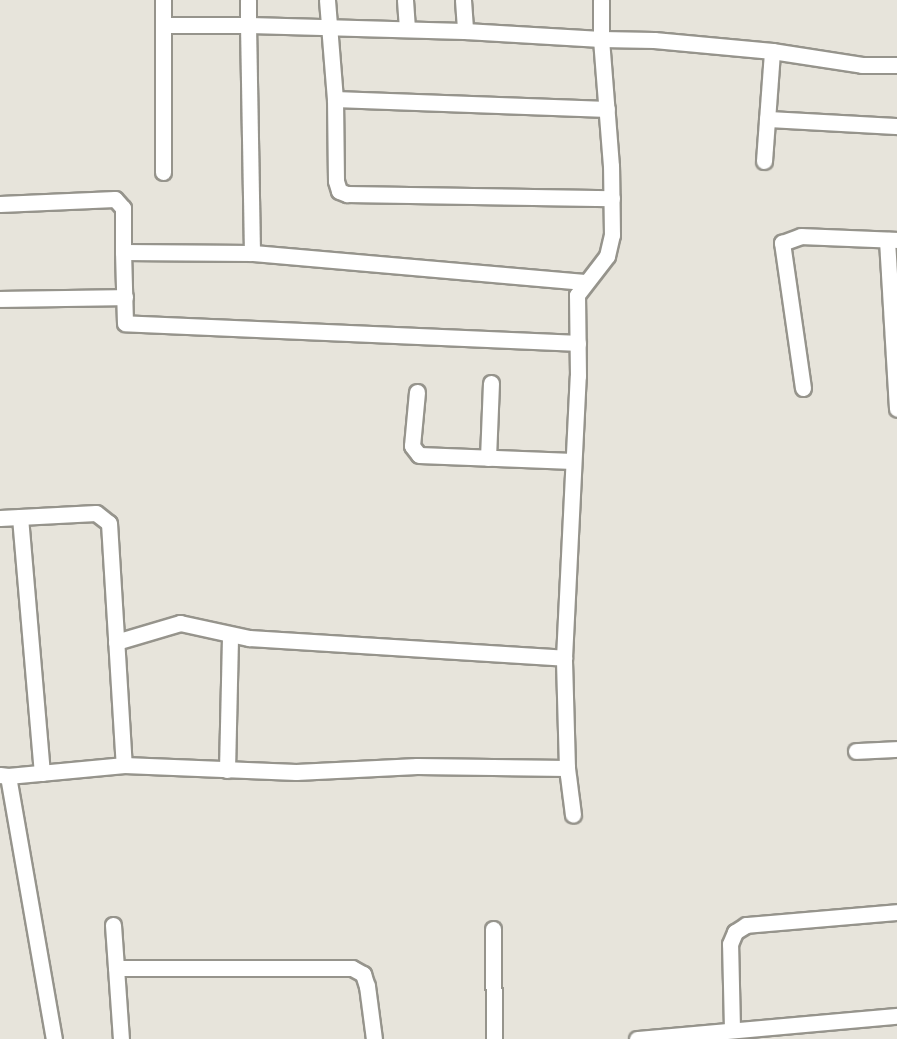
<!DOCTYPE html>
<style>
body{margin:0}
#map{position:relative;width:897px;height:1039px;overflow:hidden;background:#e7e4db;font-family:Raleway,sans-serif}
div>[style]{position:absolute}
.roads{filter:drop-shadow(2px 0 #96948c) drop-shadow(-2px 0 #96948c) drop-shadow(0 2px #96948c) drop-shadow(0 -2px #96948c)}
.minor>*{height:15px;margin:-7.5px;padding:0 7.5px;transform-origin:7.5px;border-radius:7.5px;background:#fff}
span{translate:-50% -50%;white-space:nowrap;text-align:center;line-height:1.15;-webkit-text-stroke:6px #e7e4db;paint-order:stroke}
</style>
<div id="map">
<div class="roads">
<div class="minor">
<i style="left:163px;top:0;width:172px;rotate:90deg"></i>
<i style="left:327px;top:0;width:99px;rotate:85.4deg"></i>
<i style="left:335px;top:99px;width:272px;rotate:2.1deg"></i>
<i style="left:405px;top:0;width:29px;rotate:86deg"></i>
<i style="left:463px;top:0;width:31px;rotate:86deg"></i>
<i style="left:465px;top:31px;width:136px;rotate:3.4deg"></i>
<i style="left:601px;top:39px;width:39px;rotate:-90deg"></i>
<i style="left:163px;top:25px;width:85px"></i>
<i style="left:248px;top:25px;width:25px;rotate:-90deg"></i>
<i style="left:335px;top:99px;width:82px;rotate:89.3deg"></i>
<i style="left:336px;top:181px;width:10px;rotate:73deg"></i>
<i style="left:339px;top:191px;width:9px;rotate:21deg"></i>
<i style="left:347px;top:194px;width:265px;rotate:0.9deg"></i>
<i style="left:767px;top:119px;width:130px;rotate:3.1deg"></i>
<i style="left:764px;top:161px;width:110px;rotate:-85.8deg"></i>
<i style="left:0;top:204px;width:115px;rotate:-2.5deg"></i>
<i style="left:115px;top:199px;width:12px;rotate:48deg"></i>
<i style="left:123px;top:208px;width:44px;rotate:90deg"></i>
<i style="left:887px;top:240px;width:169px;rotate:86.6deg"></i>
<i style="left:252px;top:253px;width:228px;rotate:-91deg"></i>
<i style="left:248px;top:25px;width:217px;rotate:1.6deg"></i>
<i style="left:0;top:299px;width:125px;rotate:-0.9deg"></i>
<i style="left:578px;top:343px;width:453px;rotate:-177.5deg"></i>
<i style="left:125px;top:323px;width:71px;rotate:-91.6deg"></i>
<i style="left:123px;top:252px;width:129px;rotate:0.4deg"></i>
<i style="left:252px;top:253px;width:332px;rotate:5deg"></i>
<i style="left:803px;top:388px;width:147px;rotate:-98.2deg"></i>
<i style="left:782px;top:243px;width:20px;rotate:-20deg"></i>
<i style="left:801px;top:236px;width:96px;rotate:2.4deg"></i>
<i style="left:417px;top:392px;width:54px;rotate:95.3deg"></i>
<i style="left:412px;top:446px;width:11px;rotate:52deg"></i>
<i style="left:419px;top:455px;width:154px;rotate:2.2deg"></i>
<i style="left:488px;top:458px;width:75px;rotate:-87.7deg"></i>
<i style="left:20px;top:517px;width:257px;rotate:85.1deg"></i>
<i style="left:0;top:518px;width:96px;rotate:-3deg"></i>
<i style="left:96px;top:513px;width:16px;rotate:38deg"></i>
<i style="left:109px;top:523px;width:242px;rotate:86.5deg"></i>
<i style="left:116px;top:642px;width:67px;rotate:-16.5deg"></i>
<i style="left:180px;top:623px;width:71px;rotate:12.3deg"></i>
<i style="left:249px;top:638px;width:316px;rotate:3.6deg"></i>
<i style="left:856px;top:751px;width:41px;rotate:-2.8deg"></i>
<i style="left:567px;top:768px;width:110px;rotate:-91.6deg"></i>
<i style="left:564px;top:658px;width:282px;rotate:-87.2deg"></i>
<i style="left:578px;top:376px;width:81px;rotate:-90.7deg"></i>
<i style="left:577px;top:295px;width:49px;rotate:-52.4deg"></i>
<i style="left:607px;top:256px;width:22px;rotate:-77deg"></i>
<i style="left:612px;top:235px;width:69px;rotate:-90.8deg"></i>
<i style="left:611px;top:166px;width:127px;rotate:-94.5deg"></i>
<i style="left:601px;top:39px;width:53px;rotate:1.1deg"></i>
<i style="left:654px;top:40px;width:119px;rotate:5.3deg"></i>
<i style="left:772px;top:51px;width:91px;rotate:8.8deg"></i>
<i style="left:862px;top:65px;width:35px"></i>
<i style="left:227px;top:770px;width:135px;rotate:-88.7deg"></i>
<i style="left:0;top:775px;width:8px;rotate:7deg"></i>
<i style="left:8px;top:776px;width:267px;rotate:80.1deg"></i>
<i style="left:8px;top:776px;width:117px;rotate:-5.4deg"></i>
<i style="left:124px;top:765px;width:172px;rotate:2.3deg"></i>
<i style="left:296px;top:772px;width:121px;rotate:-2.8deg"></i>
<i style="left:417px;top:766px;width:150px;rotate:0.8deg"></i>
<i style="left:567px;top:768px;width:47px;rotate:82.7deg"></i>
<i style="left:113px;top:925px;width:114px;rotate:86deg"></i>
<i style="left:493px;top:929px;width:110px;rotate:89.5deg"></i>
<i style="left:116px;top:968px;width:236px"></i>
<i style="left:352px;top:968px;width:13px;rotate:29deg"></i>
<i style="left:363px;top:974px;width:13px;rotate:72deg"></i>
<i style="left:367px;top:986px;width:53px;rotate:82.5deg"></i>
<i style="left:732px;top:1029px;width:85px;rotate:-91.3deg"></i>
<i style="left:730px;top:944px;width:13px;rotate:-67deg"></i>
<i style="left:735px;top:932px;width:13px;rotate:-32deg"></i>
<i style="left:746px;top:925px;width:152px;rotate:-4.9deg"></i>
<i style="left:637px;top:1039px;width:261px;rotate:-5.1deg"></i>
</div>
</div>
</div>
